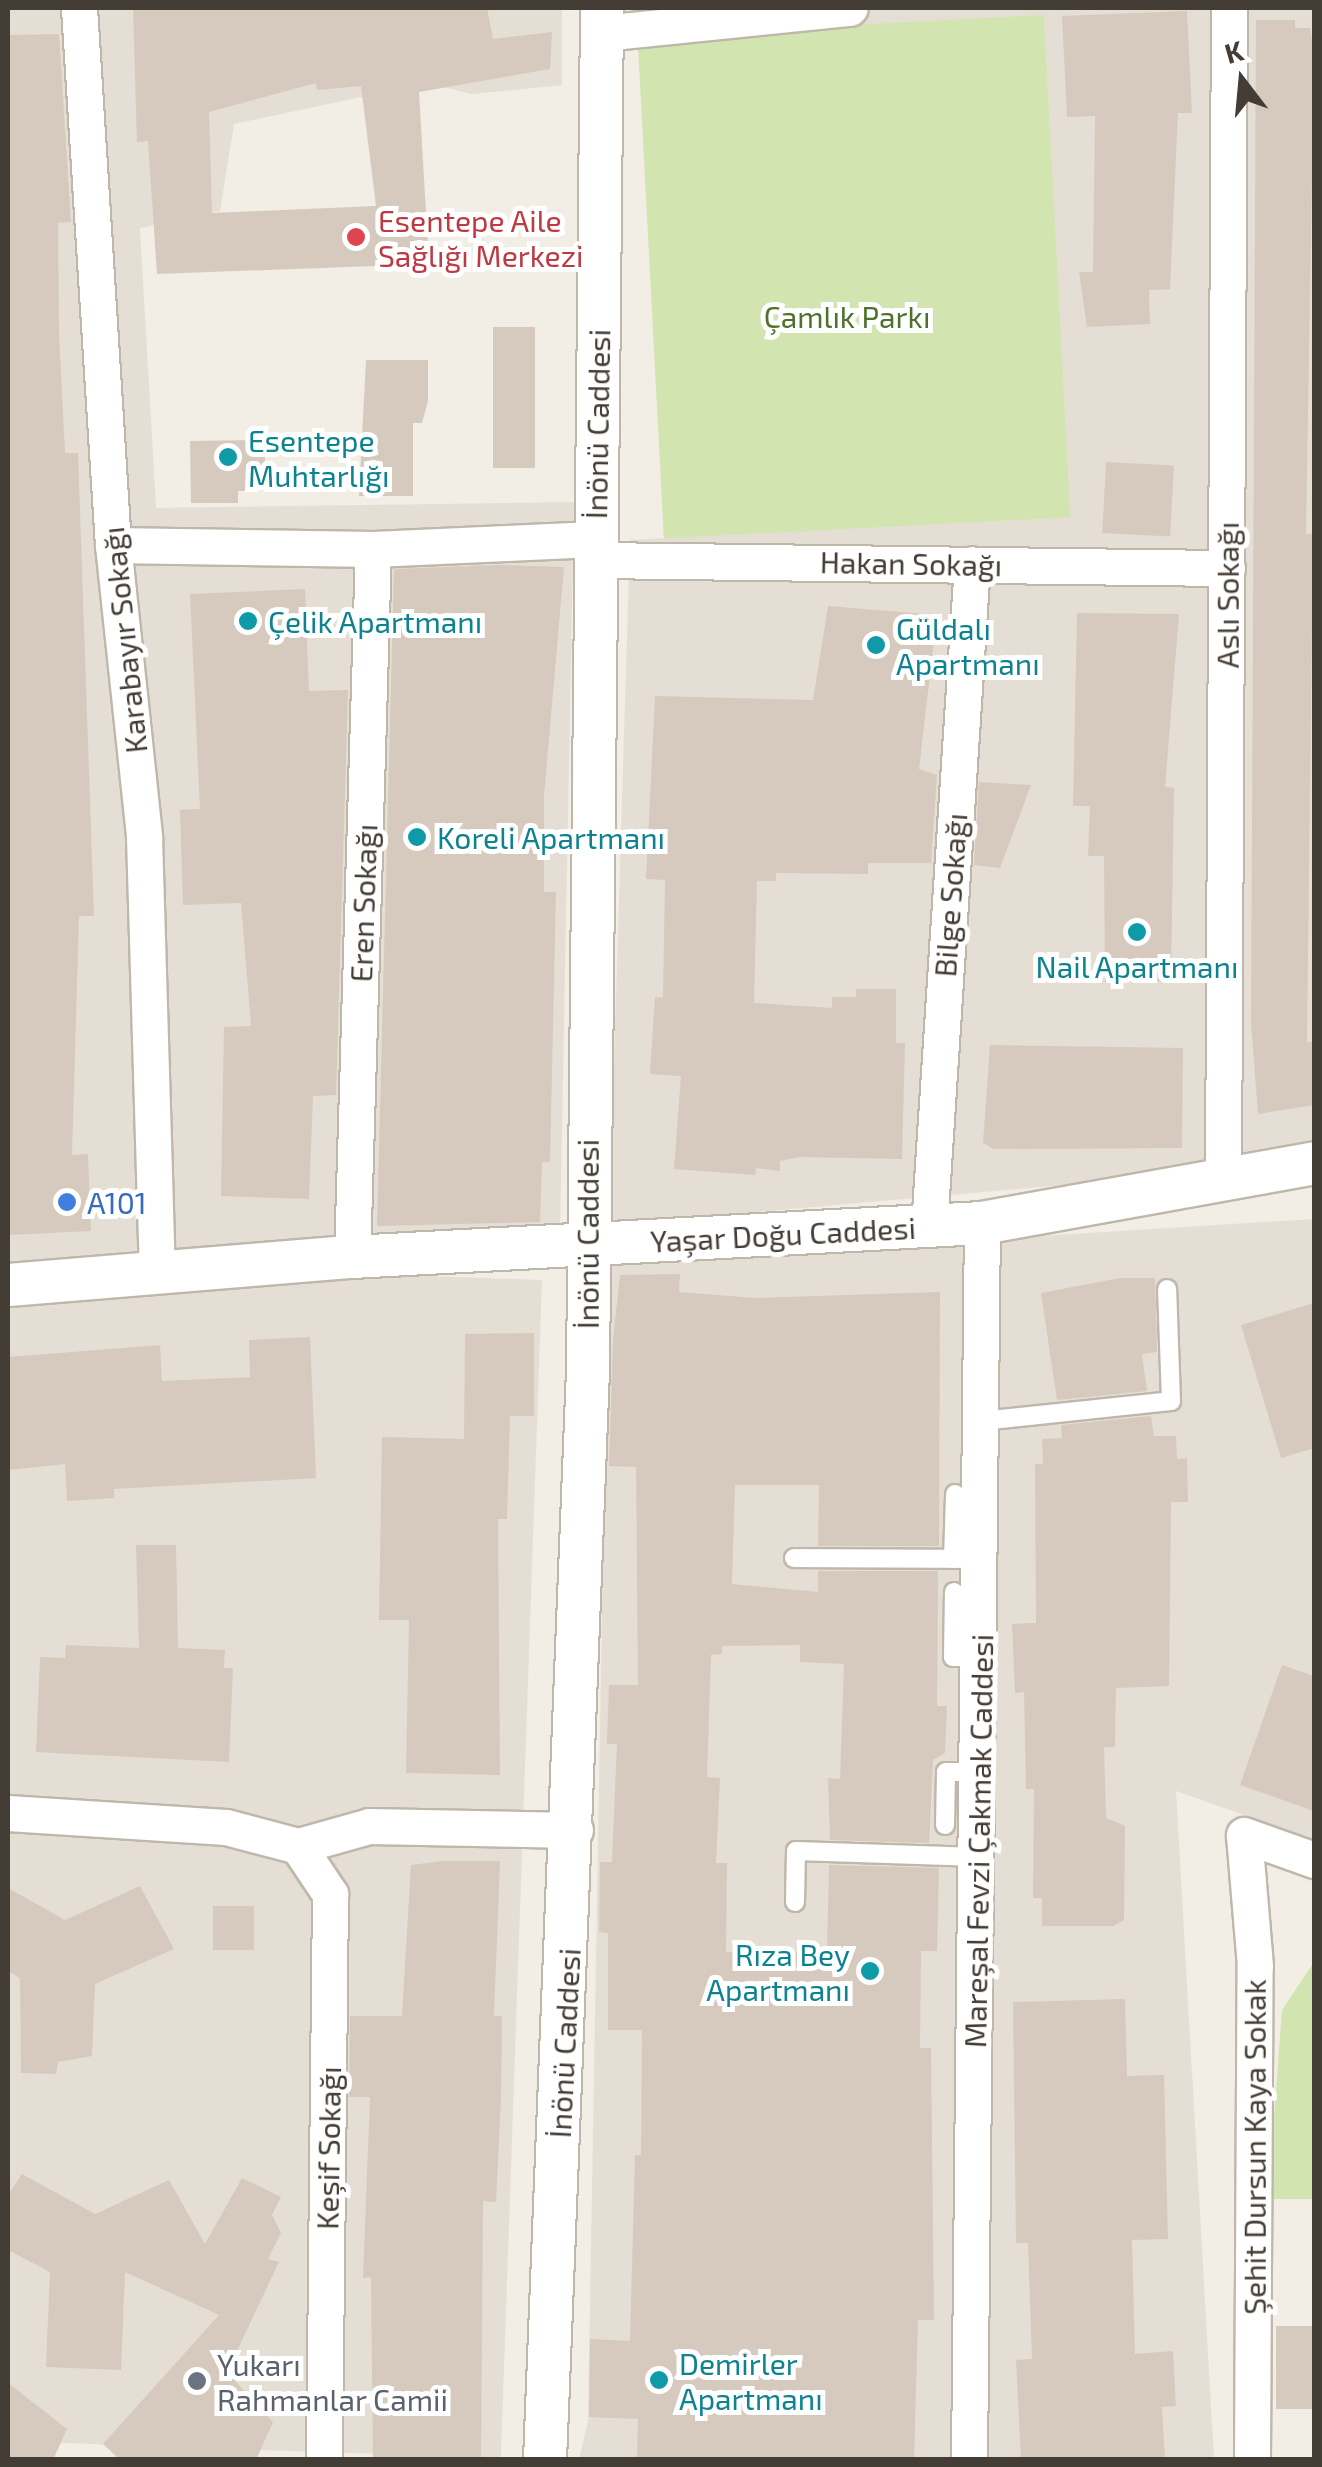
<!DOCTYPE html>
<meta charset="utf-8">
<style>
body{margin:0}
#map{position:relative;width:1322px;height:2467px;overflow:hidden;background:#f2ede5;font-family:"Exo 2",sans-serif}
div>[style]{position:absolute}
.residential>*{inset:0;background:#e5ded4;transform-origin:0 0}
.green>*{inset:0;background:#d2e4b0;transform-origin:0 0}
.building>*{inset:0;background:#d6cabe;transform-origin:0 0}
.roads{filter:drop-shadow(2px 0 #c0b7ab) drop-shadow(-2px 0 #c0b7ab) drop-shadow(0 2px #c0b7ab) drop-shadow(0 -2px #c0b7ab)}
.service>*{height:18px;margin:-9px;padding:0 9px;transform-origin:9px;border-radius:9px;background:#fff}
.minor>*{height:35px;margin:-17.5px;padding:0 17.5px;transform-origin:17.5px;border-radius:17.5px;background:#fff}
.tertiary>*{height:42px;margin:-21px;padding:0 21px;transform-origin:21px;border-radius:21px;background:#fff}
.dots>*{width:28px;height:28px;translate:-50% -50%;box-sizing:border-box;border:5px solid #fff;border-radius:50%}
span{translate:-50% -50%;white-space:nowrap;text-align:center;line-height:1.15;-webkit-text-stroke:10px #fff;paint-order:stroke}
.health-label{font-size:30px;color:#be3a42}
.left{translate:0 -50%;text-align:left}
.park-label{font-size:30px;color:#4d722c}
.street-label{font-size:30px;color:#443d35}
.culture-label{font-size:30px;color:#0d838f}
.right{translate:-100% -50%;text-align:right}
.shop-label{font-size:30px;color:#366cbe}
.worship-label{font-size:30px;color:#5b616d}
.frame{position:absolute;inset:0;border:10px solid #443d35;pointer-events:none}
.north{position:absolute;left:1192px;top:30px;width:100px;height:100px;-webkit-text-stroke:8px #fff;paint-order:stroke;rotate:344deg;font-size:28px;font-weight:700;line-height:40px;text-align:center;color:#443d35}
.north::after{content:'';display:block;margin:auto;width:35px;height:45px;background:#443d35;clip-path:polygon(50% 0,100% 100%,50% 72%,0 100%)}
</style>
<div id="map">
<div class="residential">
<i style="clip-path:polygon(8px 8px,562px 8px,562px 85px,472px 94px,427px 83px,234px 124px,220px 211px,140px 228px,156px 508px,574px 502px,560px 1232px,8px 1277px)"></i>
<i style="clip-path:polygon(640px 8px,1314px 8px,1314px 1152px,1179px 1175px,609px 1225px,630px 540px,1069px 517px,1044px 16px,640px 62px)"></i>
<i style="clip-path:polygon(1314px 1219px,1314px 1840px,1176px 1791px,1214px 2459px,579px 2460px,588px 2421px,608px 1263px)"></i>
<i style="left:542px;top:1280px;width:1179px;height:535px;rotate:92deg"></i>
</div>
<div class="green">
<i style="left:1044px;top:15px;width:503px;height:407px;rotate:87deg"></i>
<i style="clip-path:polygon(1314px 1962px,1314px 2199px,1268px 2199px,1282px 2010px)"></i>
</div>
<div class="building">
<i style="clip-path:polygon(evenodd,133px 8px,487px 8px,493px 39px,552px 32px,550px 69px,419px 92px,429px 264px,157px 274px,148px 141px,137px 142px,133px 8px,316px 83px,317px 90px,361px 86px,376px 206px,212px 213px,209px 112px,316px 83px)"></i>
<i style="clip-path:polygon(1187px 11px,1192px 113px,1178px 113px,1170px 289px,1149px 290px,1150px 324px,1087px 327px,1079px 272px,1093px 272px,1095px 116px,1067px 117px,1062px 16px)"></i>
<i style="clip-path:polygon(1256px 20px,1295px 20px,1295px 28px,1310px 28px,1314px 56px,1306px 534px,1313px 534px,1307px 1042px,1314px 1042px,1314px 1105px,1258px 1114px,1251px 1021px)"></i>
<i style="clip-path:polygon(59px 34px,71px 222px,58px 223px,59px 333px,65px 453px,78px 453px,94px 916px,79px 916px,72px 1155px,88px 1154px,91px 1231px,8px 1235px,8px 35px)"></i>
<i style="left:493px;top:327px;width:42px;height:141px"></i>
<i style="clip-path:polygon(366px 360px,428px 360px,428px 401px,422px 423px,413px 423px,413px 496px,359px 496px)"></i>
<i style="clip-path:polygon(265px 440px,265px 474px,256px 473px,256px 491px,238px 491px,238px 503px,191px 503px,190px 441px)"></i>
<i style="left:1106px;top:462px;width:68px;height:71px;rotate:3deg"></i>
<i style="clip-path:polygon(498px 565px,564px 567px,544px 796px,544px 892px,556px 892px,550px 1162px,542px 1162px,540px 1222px,377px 1226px,394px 569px)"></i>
<i style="clip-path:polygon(305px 589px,309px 691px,348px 690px,336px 1095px,313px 1096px,309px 1199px,221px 1196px,224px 1027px,251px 1026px,241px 903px,183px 905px,180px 810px,200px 809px,190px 594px)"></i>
<i style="clip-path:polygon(828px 606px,937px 615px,919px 769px,937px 775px,931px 863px,868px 863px,868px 874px,776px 873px,776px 881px,757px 881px,754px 1003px,832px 1008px,832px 997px,856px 997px,856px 989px,896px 989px,896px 1043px,905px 1043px,902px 1159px,799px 1157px,780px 1161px,780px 1171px,756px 1168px,755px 1175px,674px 1169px,681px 1076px,650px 1074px,655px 997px,663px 998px,665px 880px,646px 879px,655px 696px,813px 700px)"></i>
<i style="clip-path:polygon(1077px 613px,1179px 614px,1165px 787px,1174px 788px,1171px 981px,1105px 982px,1104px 856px,1088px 856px,1090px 806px,1073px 806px)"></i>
<i style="clip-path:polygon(979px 782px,1031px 785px,1000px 868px,974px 865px)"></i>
<i style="clip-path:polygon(990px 1045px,1183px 1048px,1182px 1148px,994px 1149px,983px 1143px)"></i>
<i style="clip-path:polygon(680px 1274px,679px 1292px,756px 1298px,940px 1292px,939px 1546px,818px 1546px,819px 1485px,735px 1485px,732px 1584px,818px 1592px,818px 1571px,938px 1571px,937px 1706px,947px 1706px,945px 1753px,933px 1760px,929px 1843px,830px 1840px,828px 1778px,840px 1779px,844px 1664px,800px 1662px,800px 1645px,722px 1646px,722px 1654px,711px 1655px,707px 1777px,720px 1778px,716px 1863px,727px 1863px,726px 1952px,827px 1953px,829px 1865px,939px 1868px,937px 1951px,921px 1951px,920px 2048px,931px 2048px,934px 2320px,918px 2320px,914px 2460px,637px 2460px,638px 2419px,589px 2417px,590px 2339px,630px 2341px,635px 2155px,641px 2155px,642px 2030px,608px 2030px,608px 1933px,599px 1932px,600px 1862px,612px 1862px,617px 1744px,607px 1744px,609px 1685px,638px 1685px,636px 1467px,609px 1466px,613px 1340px,620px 1275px)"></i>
<i style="clip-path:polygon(1120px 1278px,1155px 1278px,1157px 1352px,1142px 1354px,1147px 1391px,1057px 1400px,1041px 1293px)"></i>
<i style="clip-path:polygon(1314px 1303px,1314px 1448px,1281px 1458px,1241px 1325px)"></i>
<i style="clip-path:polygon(534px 1333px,534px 1416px,510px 1416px,507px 1519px,498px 1519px,500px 1775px,406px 1773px,409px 1620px,379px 1620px,382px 1437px,464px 1439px,465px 1334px)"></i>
<i style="clip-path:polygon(310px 1337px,316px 1478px,114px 1489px,114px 1498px,67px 1501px,65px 1464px,8px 1470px,8px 1357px,160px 1345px,162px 1381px,250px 1377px,249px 1340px)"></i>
<i style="clip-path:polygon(1151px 1416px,1154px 1436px,1176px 1436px,1177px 1459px,1187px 1458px,1188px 1502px,1171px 1502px,1169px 1686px,1116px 1688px,1115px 1747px,1104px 1747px,1106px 1818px,1125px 1826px,1124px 1920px,1113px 1926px,1042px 1926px,1042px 1898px,1033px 1898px,1034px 1789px,1026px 1789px,1024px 1692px,1015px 1693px,1012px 1624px,1036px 1623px,1035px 1464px,1043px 1464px,1042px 1439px,1062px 1438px,1061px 1425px)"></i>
<i style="clip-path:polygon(136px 1545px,176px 1545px,178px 1648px,225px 1650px,224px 1668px,233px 1668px,229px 1762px,36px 1752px,40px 1657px,65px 1658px,66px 1645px,139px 1648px)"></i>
<i style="clip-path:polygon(1282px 1665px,1314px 1676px,1314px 1811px,1240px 1785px)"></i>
<i style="clip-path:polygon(443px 1861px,500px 1861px,494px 2016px,502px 2016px,501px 2097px,496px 2202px,483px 2201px,481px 2460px,373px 2460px,371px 2277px,363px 2278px,370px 2097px,349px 2097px,350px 2016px,402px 2016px,411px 1865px)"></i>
<i style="clip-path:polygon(140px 1886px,174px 1949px,95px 1984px,92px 2056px,58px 2062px,56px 2074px,21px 2073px,20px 1978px,8px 1971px,8px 1888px,65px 1920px)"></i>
<i style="left:213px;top:1906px;width:41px;height:44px"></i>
<i style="clip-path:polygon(1125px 1999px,1127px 2076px,1164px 2075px,1168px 2239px,1132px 2240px,1135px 2354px,1173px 2351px,1176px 2406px,1162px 2407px,1165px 2460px,1021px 2460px,1016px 2360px,1032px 2359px,1028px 2243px,1016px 2243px,1013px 2002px)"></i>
<i style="clip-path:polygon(22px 2174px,95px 2214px,169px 2180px,205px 2244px,242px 2178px,281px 2197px,272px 2215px,281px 2233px,268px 2259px,279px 2262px,227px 2372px,273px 2422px,256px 2460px,120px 2460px,103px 2444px,219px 2315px,125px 2272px,121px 2370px,46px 2367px,50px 2272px,8px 2250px,8px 2195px)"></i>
<i style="left:1314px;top:2326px;width:83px;height:38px;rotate:90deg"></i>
<i style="clip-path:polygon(8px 2383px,67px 2429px,53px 2460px,8px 2460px)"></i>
</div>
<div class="roads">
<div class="service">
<i style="left:981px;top:1421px;width:191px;rotate:-6deg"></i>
<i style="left:1171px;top:1401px;width:112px;rotate:-92deg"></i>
<i style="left:794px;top:1558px;width:186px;rotate:0.3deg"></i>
<i style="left:953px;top:1559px;width:65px;rotate:-88.2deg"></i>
<i style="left:954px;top:1592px;width:65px;rotate:90.9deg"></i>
<i style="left:953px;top:1657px;width:27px"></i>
<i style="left:945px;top:1825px;width:53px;rotate:-88.9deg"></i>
<i style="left:946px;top:1772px;width:33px"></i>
<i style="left:795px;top:1902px;width:51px;rotate:-88.9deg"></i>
<i style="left:796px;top:1851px;width:183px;rotate:1.9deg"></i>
</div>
<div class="minor">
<i style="left:79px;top:8px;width:538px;rotate:86.38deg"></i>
<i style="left:113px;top:545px;width:294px;rotate:83.9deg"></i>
<i style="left:144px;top:837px;width:435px;rotate:88.3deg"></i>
<i style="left:602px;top:33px;width:249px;rotate:-5.8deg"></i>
<i style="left:113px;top:545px;width:260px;rotate:0.9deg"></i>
<i style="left:373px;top:549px;width:222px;rotate:-2.6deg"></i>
<i style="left:595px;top:560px;width:632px;rotate:0.73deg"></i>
<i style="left:1223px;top:1182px;width:1174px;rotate:-89.71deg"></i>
<i style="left:929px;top:1227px;width:664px;rotate:-86.29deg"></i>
<i style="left:352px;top:1257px;width:708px;rotate:-88.3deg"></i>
<i style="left:8px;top:1813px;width:218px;rotate:3.7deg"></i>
<i style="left:226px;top:1827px;width:74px;rotate:14.8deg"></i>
<i style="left:298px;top:1846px;width:74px;rotate:-15.7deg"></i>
<i style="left:369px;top:1826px;width:206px;rotate:1.1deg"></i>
<i style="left:298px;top:1846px;width:58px;rotate:56.3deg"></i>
<i style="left:330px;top:1894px;width:566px;rotate:90.61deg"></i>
<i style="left:969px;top:2460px;width:1237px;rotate:-89.4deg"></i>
<i style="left:1252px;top:2460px;width:494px;rotate:-89.7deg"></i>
<i style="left:1255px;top:1966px;width:131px;rotate:-94.8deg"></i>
<i style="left:1244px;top:1835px;width:74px;rotate:19.7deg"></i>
</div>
<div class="tertiary">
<i style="left:8px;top:1285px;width:345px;rotate:-4.7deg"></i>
<i style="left:352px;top:1257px;width:631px;rotate:-3.09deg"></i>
<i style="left:982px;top:1223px;width:337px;rotate:-10.2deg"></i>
<i style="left:545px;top:2460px;width:1090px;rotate:-87.74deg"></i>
<i style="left:588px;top:1371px;width:1363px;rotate:-89.41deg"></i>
</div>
</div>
<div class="dots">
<i style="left:356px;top:237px;background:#e0444e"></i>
<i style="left:228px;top:457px;background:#0f9aa8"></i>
<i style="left:248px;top:621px;background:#0f9aa8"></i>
<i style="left:876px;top:645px;background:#0f9aa8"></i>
<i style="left:417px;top:837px;background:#0f9aa8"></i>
<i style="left:1137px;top:932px;background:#0f9aa8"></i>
<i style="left:67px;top:1202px;background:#3f7fe0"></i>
<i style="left:870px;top:1971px;background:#0f9aa8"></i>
<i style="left:659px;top:2380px;background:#0f9aa8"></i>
<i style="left:197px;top:2381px;background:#6b7280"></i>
</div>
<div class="health-label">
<span class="left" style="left:378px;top:237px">Esentepe Aile<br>Sağlığı Merkezi</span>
</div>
<div class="park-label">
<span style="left:847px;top:316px">Çamlık Parkı</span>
</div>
<div class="street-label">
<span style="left:597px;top:424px;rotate:-89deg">İnönü Caddesi</span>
<span style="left:911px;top:563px;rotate:1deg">Hakan Sokağı</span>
<span style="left:1227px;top:595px;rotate:-90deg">Aslı Sokağı</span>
<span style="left:124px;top:640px;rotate:-96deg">Karabayır Sokağı</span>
<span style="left:950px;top:895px;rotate:-86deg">Bilge Sokağı</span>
<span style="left:363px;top:903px;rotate:-88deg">Eren Sokağı</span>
<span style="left:587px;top:1234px;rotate:-90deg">İnönü Caddesi</span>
<span style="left:783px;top:1234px;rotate:-3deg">Yaşar Doğu Caddesi</span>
<span style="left:978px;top:1841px;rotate:-89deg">Mareşal Fevzi Çakmak Caddesi</span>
<span style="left:564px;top:2043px;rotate:-87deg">İnönü Caddesi</span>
<span style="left:1254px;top:2147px;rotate:-90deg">Şehit Dursun Kaya Sokak</span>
<span style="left:328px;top:2148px;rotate:-89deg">Keşif Sokağı</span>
</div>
<div class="culture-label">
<span class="left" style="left:248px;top:457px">Esentepe<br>Muhtarlığı</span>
<span class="left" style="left:268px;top:621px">Çelik Apartmanı</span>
<span class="left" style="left:896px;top:645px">Güldalı<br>Apartmanı</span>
<span class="left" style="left:437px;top:837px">Koreli Apartmanı</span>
<span style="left:1137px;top:966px">Nail Apartmanı</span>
<span class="right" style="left:850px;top:1971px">Rıza Bey<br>Apartmanı</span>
<span class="left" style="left:679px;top:2380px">Demirler<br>Apartmanı</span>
</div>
<div class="shop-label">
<span class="left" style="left:87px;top:1202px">A101</span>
</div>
<div class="worship-label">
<span class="left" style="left:217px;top:2381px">Yukarı<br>Rahmanlar Camii</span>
</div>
<div class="frame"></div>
<div class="north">K</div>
</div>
